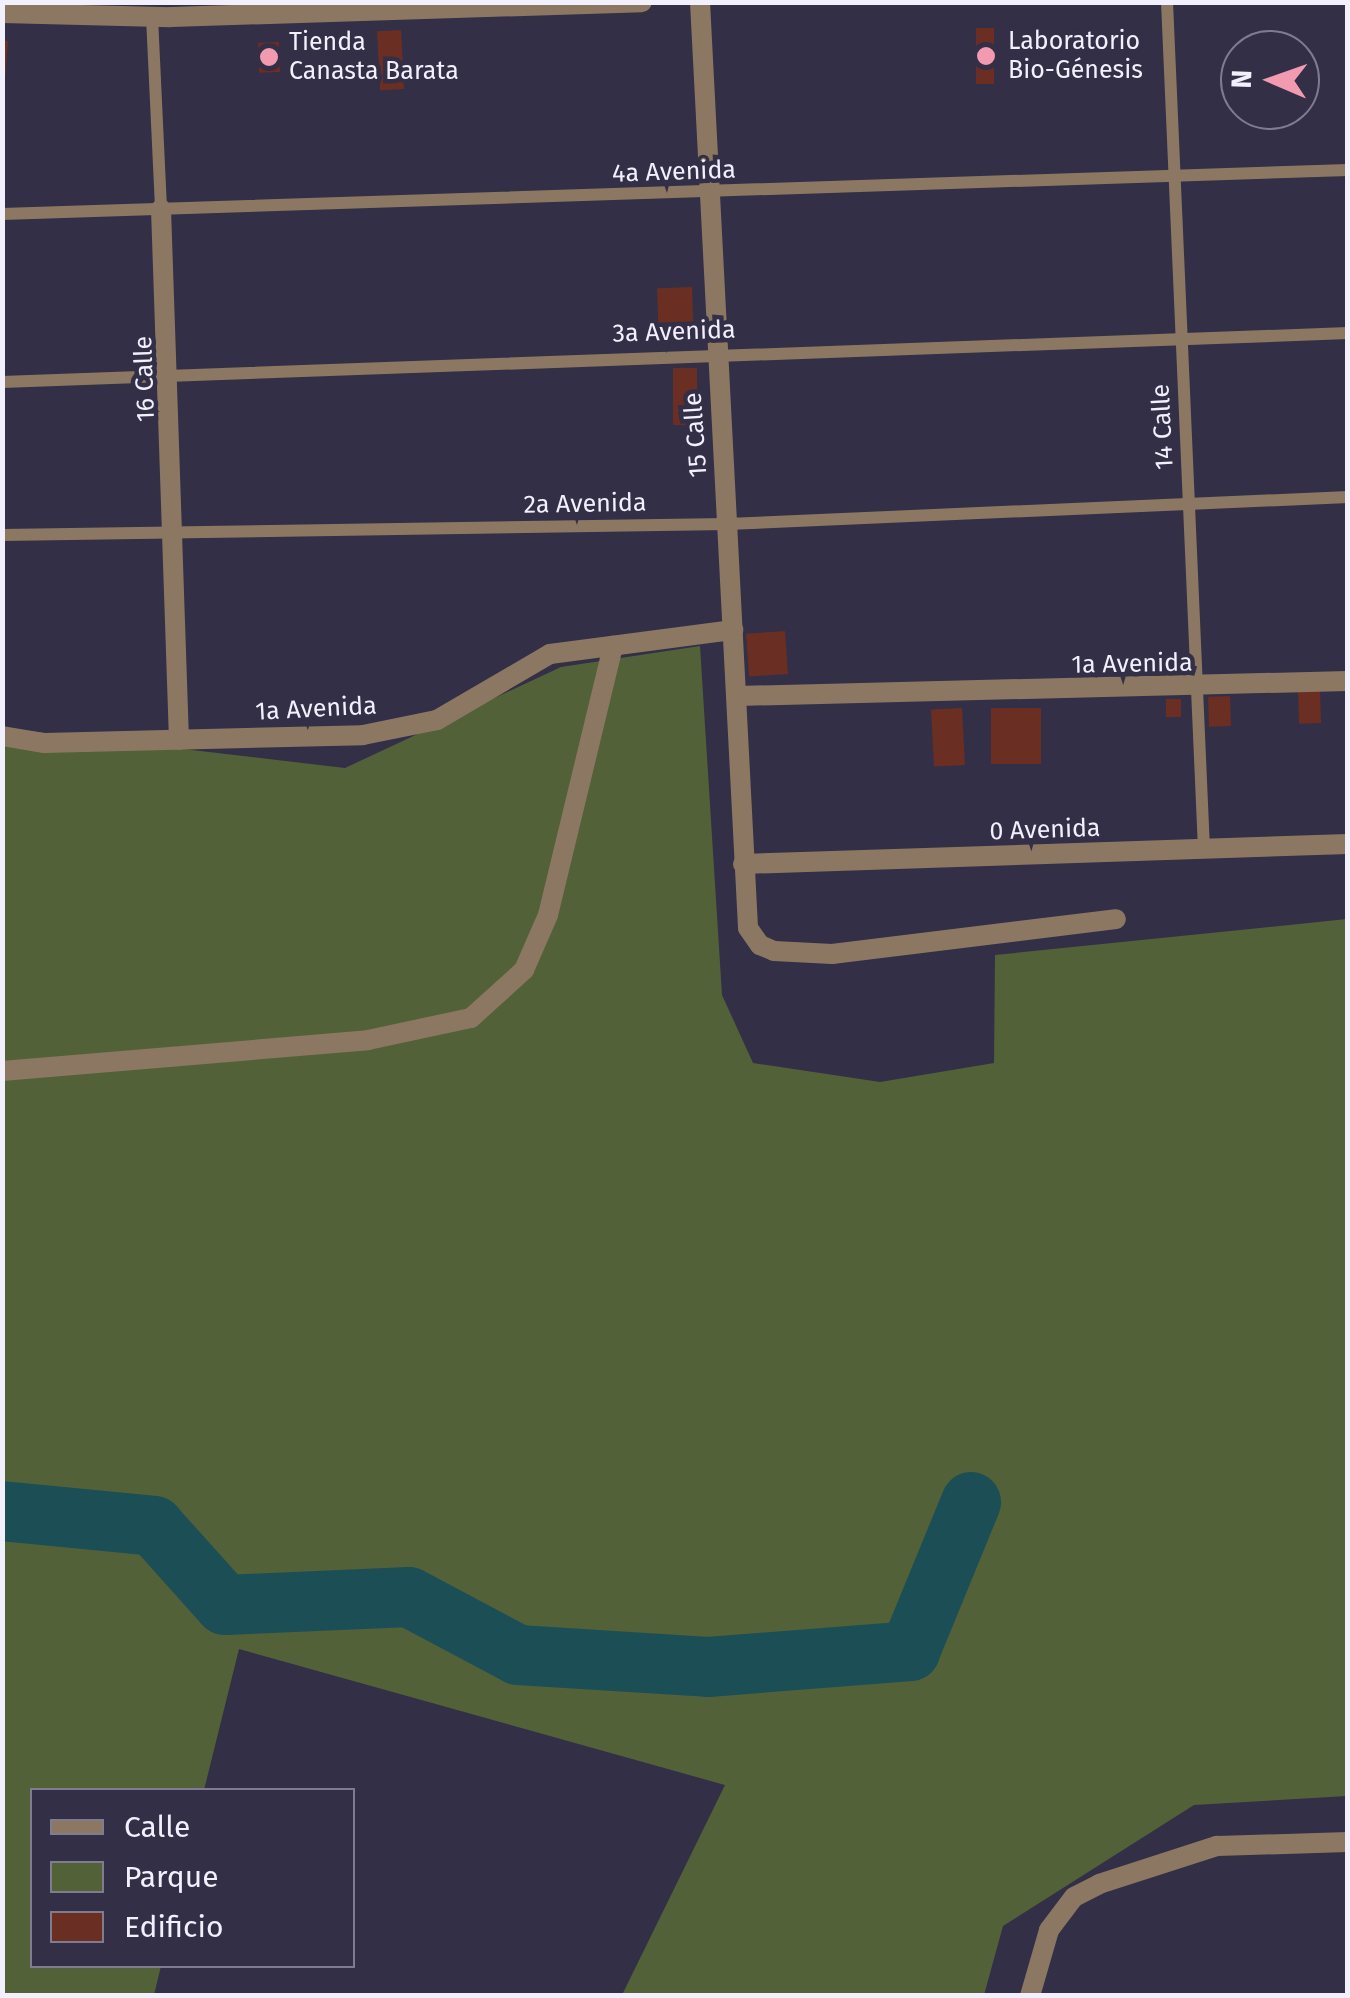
<!DOCTYPE html>
<meta charset="utf-8">
<style>
body{margin:0}
#map{position:relative;width:1350px;height:1998px;overflow:hidden;background:#332f47;font-family:"Fira Sans",sans-serif}
div>[style]{position:absolute}
.green>*{inset:0;background:#536139}
.river>*{height:60px;margin:-30px;padding:0 30px;transform-origin:30px;border-radius:30px;background:#1c4e56}
.building>*{inset:0;background:#6b2e22;transform-origin:0 0}
.service>*{height:12px;margin:-6px;padding:0 6px;transform-origin:6px;border-radius:6px;background:#8c7862}
.minor>*{height:20px;margin:-10px;padding:0 10px;transform-origin:10px;border-radius:10px;background:#8c7862}
.tertiary>*{height:20px;margin:-10px;padding:0 10px;transform-origin:10px;border-radius:10px;background:#8c7862}
.dots>*{width:28px;height:28px;translate:-50% -50%;box-sizing:border-box;border:5px solid #332f47;border-radius:50%}
span{translate:-50% -50%;white-space:nowrap;text-align:center;line-height:1.15;-webkit-text-stroke:9px #332f47;paint-order:stroke}
.poi-label{font-size:25px;color:#f2f0fd}
.left{translate:0 -50%;text-align:left}
.street-label{font-size:25px;color:#f2f0fd}
.frame{position:absolute;inset:0;border:5px solid #f2f0fd;pointer-events:none}
.legend{position:absolute;left:30px;top:1788px;width:325px;height:180px;box-sizing:border-box;background:#332f47;border:2px solid #7f7c90;margin:0;padding:12px 18px;list-style:none;font-size:30px;color:#f2f0fd}
.legend li{display:flex;align-items:center;gap:20px;height:50px}
.legend b{width:50px;border:2px solid #7f7c90}
.north{position:absolute;left:1220px;top:30px;width:100px;height:100px;box-sizing:border-box;background:#332f47;border:2px solid #7f7c90;border-radius:50%;rotate:272deg;font-size:28px;font-weight:700;line-height:40px;text-align:center;color:#f2f0fd}
.north::after{content:'';display:block;margin:auto;width:35px;height:45px;background:#f29ab0;clip-path:polygon(50% 0,100% 100%,50% 72%,0 100%)}
</style>
<div id="map">
<div class="green">
<i style="clip-path:polygon(700px 646px,722px 995px,753px 1063px,880px 1082px,994px 1063px,995px 955px,1347px 919px,1347px 1796px,1194px 1805px,1003px 1926px,984px 1995px,622px 1995px,725px 1785px,239px 1649px,204px 1790px,32px 1790px,32px 1966px,161px 1966px,154px 1995px,3px 1996px,3px 728px,345px 768px,561px 667px)"></i>
</div>
<div class="river">
<i style="left:2px;top:1511px;width:153px;rotate:5.6deg"></i>
<i style="left:154px;top:1526px;width:106px;rotate:48.1deg"></i>
<i style="left:225px;top:1605px;width:184px;rotate:-2.5deg"></i>
<i style="left:409px;top:1597px;width:123px;rotate:28deg"></i>
<i style="left:518px;top:1655px;width:190px;rotate:3.6deg"></i>
<i style="left:708px;top:1667px;width:203px;rotate:-4.5deg"></i>
<i style="left:910px;top:1651px;width:161px;rotate:-67.7deg"></i>
</div>
<div class="building">
<i style="left:976px;top:28px;width:18px;height:56px"></i>
<i style="left:401px;top:30px;width:59px;height:24px;rotate:87deg"></i>
<i style="clip-path:polygon(2px 40px,8px 41px,5px 80px,2px 80px)"></i>
<i style="left:279px;top:42px;width:30px;height:21px;rotate:88deg"></i>
<i style="left:692px;top:287px;width:54px;height:35px;rotate:88deg"></i>
<i style="left:673px;top:368px;width:24px;height:57px"></i>
<i style="left:785px;top:631px;width:43px;height:39px;rotate:86deg"></i>
<i style="left:1320px;top:691px;width:32px;height:22px;rotate:88deg"></i>
<i style="left:1230px;top:696px;width:30px;height:22px;rotate:88deg"></i>
<i style="left:1166px;top:699px;width:15px;height:18px"></i>
<i style="left:962px;top:708px;width:57px;height:31px;rotate:87deg"></i>
<i style="left:991px;top:708px;width:50px;height:56px"></i>
</div>
<div class="service">
<i style="left:1167px;top:2px;width:849px;rotate:87.5deg"></i>
<i style="left:152px;top:17px;width:192px;rotate:87.3deg"></i>
<i style="left:2px;top:214px;width:1347px;rotate:-1.87deg"></i>
<i style="left:2px;top:382px;width:1347px;rotate:-2.08deg"></i>
<i style="left:2px;top:535px;width:725px;rotate:-0.87deg"></i>
<i style="left:727px;top:524px;width:622px;rotate:-2.49deg"></i>
</div>
<div class="minor">
<i style="left:700px;top:2px;width:927px;rotate:87.03deg"></i>
<i style="left:748px;top:928px;width:21px;rotate:55deg"></i>
<i style="left:760px;top:945px;width:15px;rotate:23deg"></i>
<i style="left:774px;top:951px;width:58px;rotate:3deg"></i>
<i style="left:832px;top:954px;width:286px;rotate:-7deg"></i>
<i style="left:161px;top:209px;width:531px;rotate:88.06deg"></i>
<i style="left:738px;top:696px;width:610px;rotate:-1.41deg"></i>
<i style="left:2px;top:736px;width:43px;rotate:9.5deg"></i>
<i style="left:44px;top:743px;width:319px;rotate:-1.4deg"></i>
<i style="left:363px;top:735px;width:76px;rotate:-11.5deg"></i>
<i style="left:437px;top:720px;width:131px;rotate:-30.3deg"></i>
<i style="left:550px;top:654px;width:185px;rotate:-7.5deg"></i>
<i style="left:743px;top:864px;width:605px;rotate:-1.89deg"></i>
<i style="left:2px;top:1071px;width:367px;rotate:-4.8deg"></i>
<i style="left:368px;top:1040px;width:105px;rotate:-12.1deg"></i>
<i style="left:471px;top:1018px;width:72px;rotate:-42.2deg"></i>
<i style="left:524px;top:970px;width:60px;rotate:-66.4deg"></i>
<i style="left:548px;top:915px;width:277px;rotate:-76.4deg"></i>
<i style="left:1030px;top:1996px;width:69px;rotate:-73.9deg"></i>
<i style="left:1049px;top:1930px;width:41px;rotate:-52.9deg"></i>
<i style="left:1074px;top:1897px;width:28px;rotate:-27deg"></i>
<i style="left:1099px;top:1884px;width:124px;rotate:-17.9deg"></i>
<i style="left:1217px;top:1846px;width:131px;rotate:-1.7deg"></i>
</div>
<div class="tertiary">
<i style="left:2px;top:13px;width:169px;rotate:1.4deg"></i>
<i style="left:171px;top:17px;width:471px;rotate:-1.8deg"></i>
</div>
<div class="dots">
<i style="left:986px;top:56px;background:#f29ab0"></i>
<i style="left:269px;top:57px;background:#f29ab0"></i>
</div>
<div class="poi-label">
<span class="left" style="left:1008px;top:56px">Laboratorio<br>Bio-Génesis</span>
<span class="left" style="left:289px;top:57px">Tienda<br>Canasta Barata</span>
</div>
<div class="street-label">
<span style="left:674px;top:172px;rotate:-2deg">4a Avenida</span>
<span style="left:674px;top:332px;rotate:-2deg">3a Avenida</span>
<span style="left:145px;top:379px;rotate:-92deg">16 Calle</span>
<span style="left:1163px;top:427px;rotate:-93deg">14 Calle</span>
<span style="left:696px;top:435px;rotate:-94deg">15 Calle</span>
<span style="left:585px;top:504px;rotate:-1deg">2a Avenida</span>
<span style="left:1132px;top:664px;rotate:-1deg">1a Avenida</span>
<span style="left:316px;top:709px;rotate:-3deg">1a Avenida</span>
<span style="left:1045px;top:830px;rotate:-2deg">0 Avenida</span>
</div>
<div class="frame"></div>
<ul class="legend">
<li><b style="height:12px;background:#8c7862"></b>Calle</li>
<li><b style="height:28px;background:#536139"></b>Parque</li>
<li><b style="height:28px;background:#6b2e22"></b>Edificio</li>
</ul>
<div class="north">N</div>
</div>
